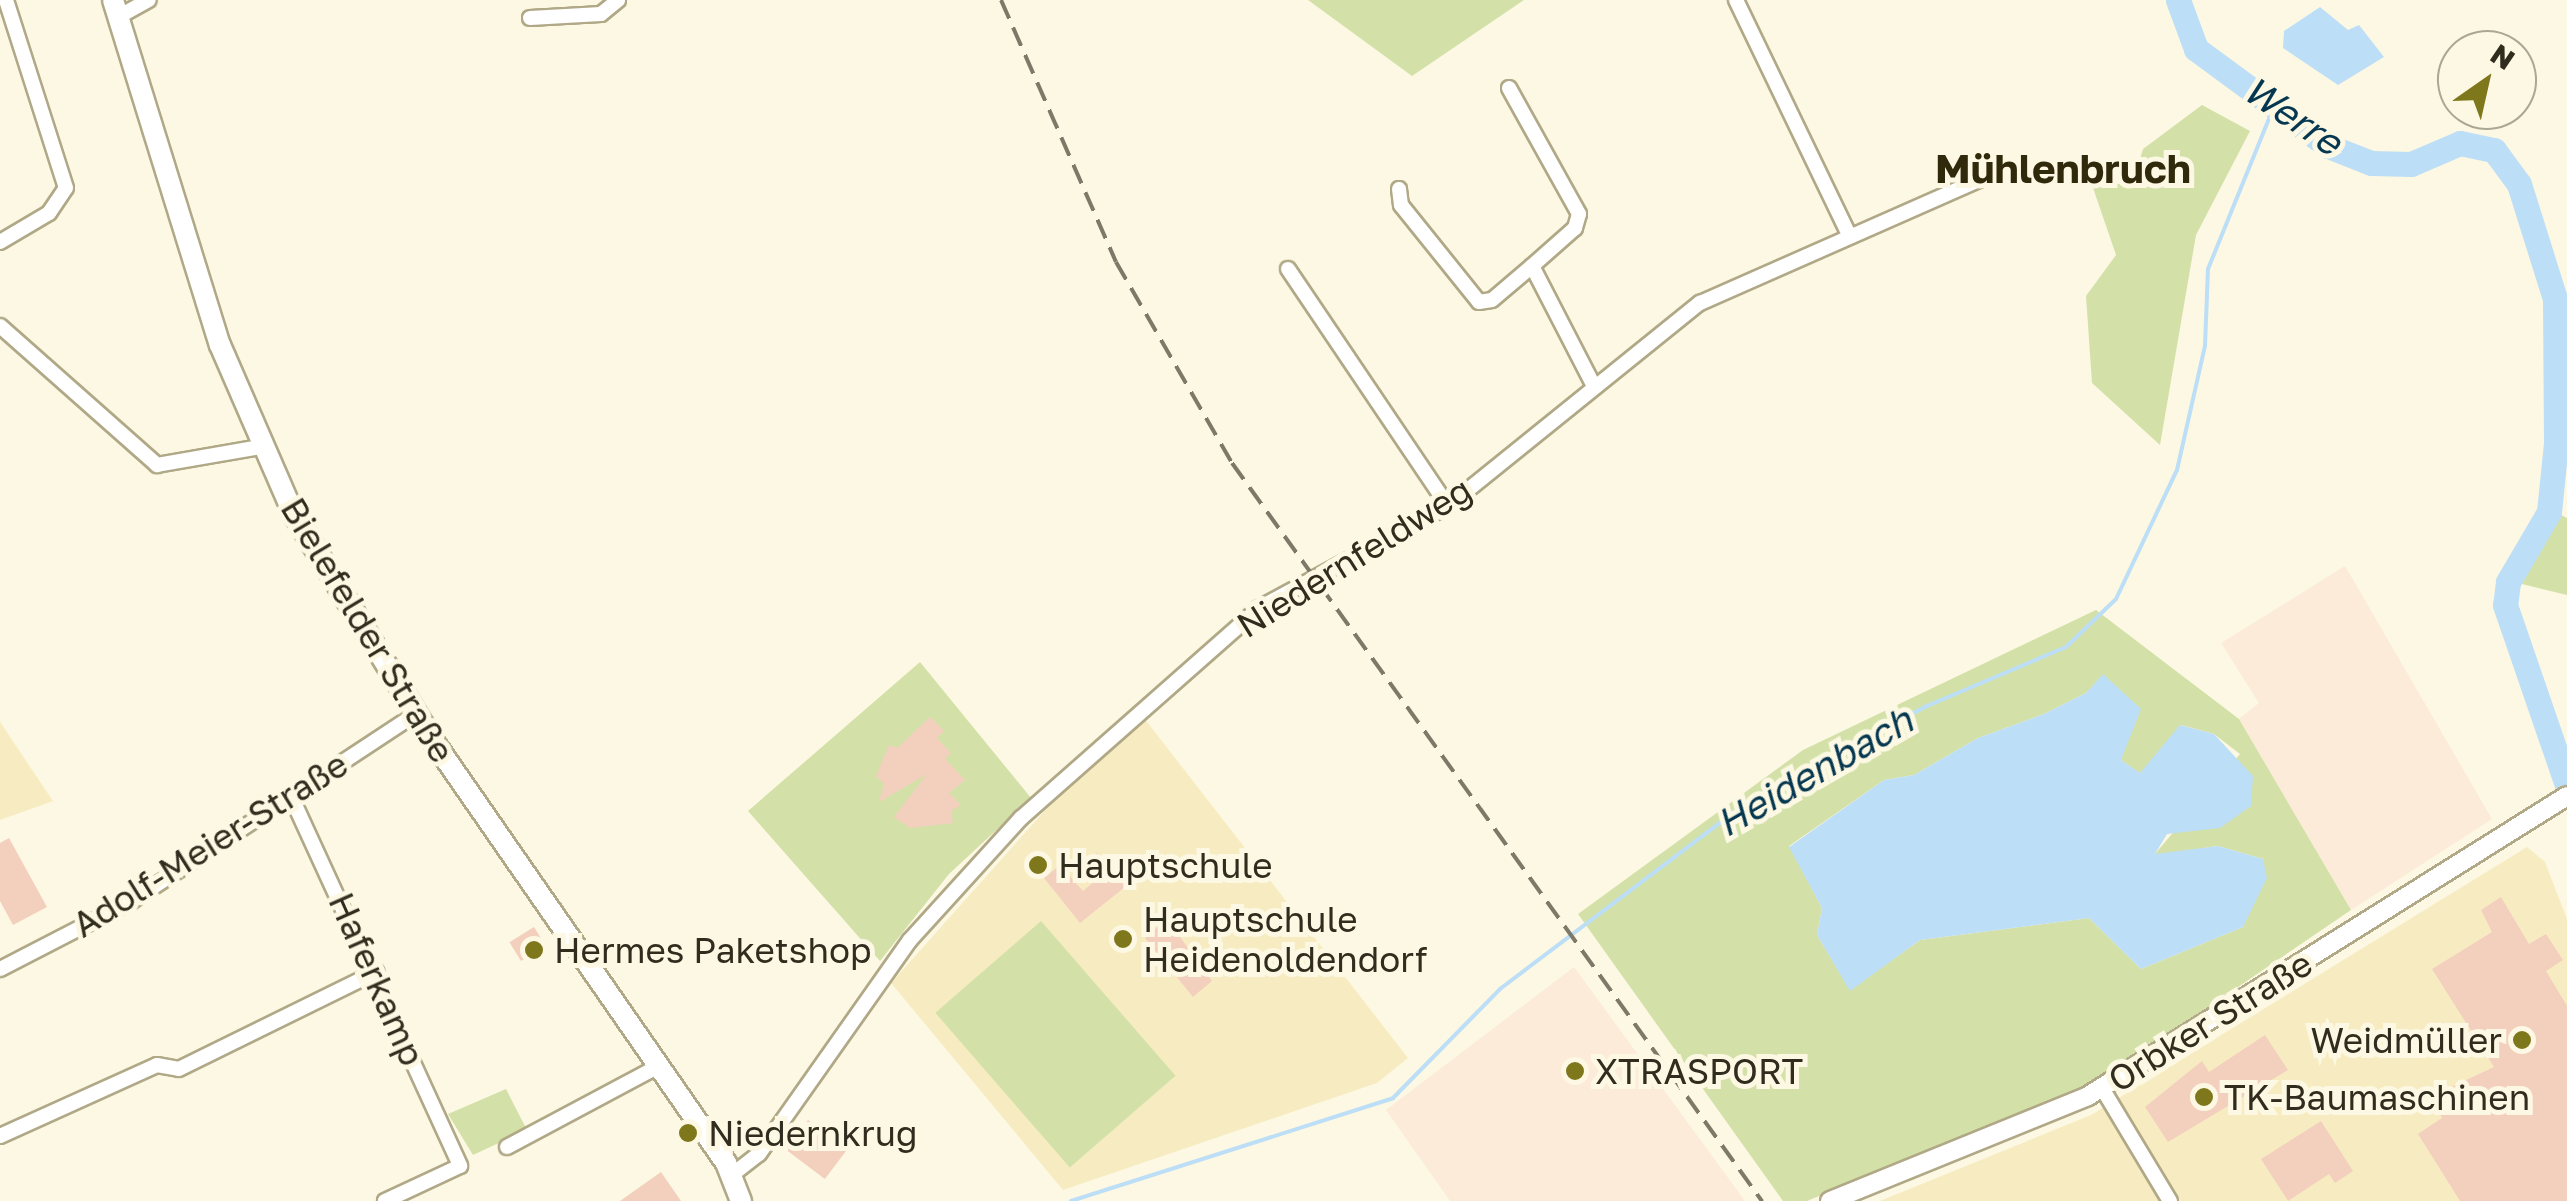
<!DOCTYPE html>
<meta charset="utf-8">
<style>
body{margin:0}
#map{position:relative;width:2567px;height:1201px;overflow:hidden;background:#fdf8e3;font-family:"Golos Text",sans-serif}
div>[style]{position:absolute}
.commercial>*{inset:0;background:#fbebd8}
.built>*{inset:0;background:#f7ecc1}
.green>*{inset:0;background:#d3e1a9;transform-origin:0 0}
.water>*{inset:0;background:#bcdef6}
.stream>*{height:4px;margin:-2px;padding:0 2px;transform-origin:2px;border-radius:2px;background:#bcdef6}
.river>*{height:25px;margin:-12.5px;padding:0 12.5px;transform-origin:12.5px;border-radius:12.5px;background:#bcdef6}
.building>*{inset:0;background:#f3cfbd;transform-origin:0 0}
.roads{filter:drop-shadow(2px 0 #b0a886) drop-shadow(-2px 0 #b0a886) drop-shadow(0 2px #b0a886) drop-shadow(0 -2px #b0a886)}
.minor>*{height:14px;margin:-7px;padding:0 7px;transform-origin:7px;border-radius:7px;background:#fff}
.tertiary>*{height:18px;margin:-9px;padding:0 9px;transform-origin:9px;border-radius:9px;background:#fff}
.secondary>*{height:20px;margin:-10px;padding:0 10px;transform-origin:10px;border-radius:10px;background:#fff}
.rail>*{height:4px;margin-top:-2px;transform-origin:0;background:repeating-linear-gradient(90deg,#7d7969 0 20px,transparent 0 30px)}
.dots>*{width:28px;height:28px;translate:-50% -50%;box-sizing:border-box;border:5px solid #fdf8e3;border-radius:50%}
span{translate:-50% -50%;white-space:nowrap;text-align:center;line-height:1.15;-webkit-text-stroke:10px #fdf8e3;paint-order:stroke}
.street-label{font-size:35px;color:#302d1f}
.poi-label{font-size:35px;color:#302d1f}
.left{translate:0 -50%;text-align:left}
.right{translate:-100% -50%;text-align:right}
.water-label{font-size:38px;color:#053750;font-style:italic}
.quarter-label{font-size:40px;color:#31290b;font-weight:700}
.north{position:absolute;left:2437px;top:30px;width:100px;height:100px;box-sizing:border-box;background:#fdf8e3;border:2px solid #aba795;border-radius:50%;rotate:34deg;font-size:28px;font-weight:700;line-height:40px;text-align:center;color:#302d1f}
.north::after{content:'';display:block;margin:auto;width:35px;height:45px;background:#7f771b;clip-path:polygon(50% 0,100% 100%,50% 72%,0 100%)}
</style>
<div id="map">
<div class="commercial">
<i style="clip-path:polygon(2345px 566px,2492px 819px,2351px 910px,2239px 719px,2259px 703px,2221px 643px)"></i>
<i style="clip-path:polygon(1574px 967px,1745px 1201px,1450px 1201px,1386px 1110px)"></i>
</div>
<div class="built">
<i style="clip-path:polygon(1144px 718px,1408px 1058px,1377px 1083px,1063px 1190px,891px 983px,1048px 807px)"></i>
<i style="clip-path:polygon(0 722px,53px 801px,0 820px)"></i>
<i style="clip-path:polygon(2527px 847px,2545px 862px,2567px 919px,2567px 1201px,1880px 1201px,2091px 1115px)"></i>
</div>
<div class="green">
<i style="clip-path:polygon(1308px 0,1524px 0,1412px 76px)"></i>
<i style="clip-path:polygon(2202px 105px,2250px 131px,2196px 235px,2160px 445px,2092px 383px,2086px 296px,2116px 255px,2092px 185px,2133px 183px,2143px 149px)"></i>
<i style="clip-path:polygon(2559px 514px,2567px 518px,2567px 595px,2522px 584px)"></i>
<i style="clip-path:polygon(evenodd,2096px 610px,2239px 719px,2351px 910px,2100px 1081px,1807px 1201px,1783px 1201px,1578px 914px,1803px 750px,2096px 610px,2103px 675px,2121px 760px,2141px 774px,2181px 725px,2214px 734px,2240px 754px,2154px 855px,2218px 846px,2263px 859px,2243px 927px,2141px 969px,2089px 918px,1920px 940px,1850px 990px,1817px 935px,1822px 908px,1789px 846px,1884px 780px,1914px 775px,1978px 738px,2044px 714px,2086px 693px,2103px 675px)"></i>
<i style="clip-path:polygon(920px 662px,1031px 798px,949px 874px,880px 961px,748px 811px)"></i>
<i style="left:1041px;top:921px;width:205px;height:140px;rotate:49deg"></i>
<i style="clip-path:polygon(506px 1089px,527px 1130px,473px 1155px,448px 1114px)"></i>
</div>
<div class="water">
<i style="clip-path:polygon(2320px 7px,2348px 30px,2359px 25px,2384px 57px,2338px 85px,2283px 48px,2284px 31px)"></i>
<i style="clip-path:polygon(2103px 674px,2141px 709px,2121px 760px,2140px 773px,2180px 725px,2214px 734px,2253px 776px,2251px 806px,2220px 828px,2167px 834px,2155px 854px,2218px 846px,2263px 859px,2267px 878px,2243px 927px,2141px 969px,2089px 918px,1920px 940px,1850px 991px,1817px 935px,1822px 908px,1789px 847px,1884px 780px,1914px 775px,1978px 738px,2044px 714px,2086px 693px)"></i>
</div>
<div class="stream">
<i style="left:2556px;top:443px;width:12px;rotate:20deg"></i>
<i style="left:1071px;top:1201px;width:338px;rotate:-17.7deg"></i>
<i style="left:1393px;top:1098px;width:153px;rotate:-45.5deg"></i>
<i style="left:1500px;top:989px;width:317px;rotate:-37.1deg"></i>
<i style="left:1753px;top:798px;width:197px;rotate:-27.9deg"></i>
<i style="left:1927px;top:706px;width:151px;rotate:-23deg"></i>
<i style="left:2066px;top:647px;width:69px;rotate:-43.8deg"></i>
<i style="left:2116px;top:599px;width:143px;rotate:-64.7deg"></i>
<i style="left:2177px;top:470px;width:127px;rotate:-77.3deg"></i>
<i style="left:2205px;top:346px;width:77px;rotate:-87.8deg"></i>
<i style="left:2208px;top:269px;width:178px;rotate:-67.9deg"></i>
</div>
<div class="river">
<i style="left:2178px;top:0;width:52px;rotate:69.8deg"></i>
<i style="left:2196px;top:49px;width:164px;rotate:36.3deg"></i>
<i style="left:2328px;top:146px;width:46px;rotate:21.6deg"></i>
<i style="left:2371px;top:163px;width:40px;rotate:1.4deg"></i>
<i style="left:2411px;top:164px;width:53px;rotate:-23.2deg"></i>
<i style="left:2460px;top:143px;width:35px;rotate:12deg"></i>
<i style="left:2494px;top:150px;width:42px;rotate:53.7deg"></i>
<i style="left:2519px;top:184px;width:121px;rotate:72.6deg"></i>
<i style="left:2555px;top:299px;width:144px;rotate:89.6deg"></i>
<i style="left:2556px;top:443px;width:69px;rotate:95.8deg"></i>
<i style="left:2549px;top:512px;width:81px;rotate:120.4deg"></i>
<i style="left:2508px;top:582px;width:23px;rotate:97deg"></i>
<i style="left:2505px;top:605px;width:190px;rotate:71deg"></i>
</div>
<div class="building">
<i style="clip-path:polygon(930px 717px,944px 731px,937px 738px,951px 753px,945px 759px,965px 780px,949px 793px,961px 805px,951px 811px,953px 823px,910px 828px,894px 817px,927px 774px,879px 802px,884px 784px,876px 776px,889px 745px,897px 748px)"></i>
<i style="clip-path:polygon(9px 838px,47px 907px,13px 925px,0 901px,0 843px)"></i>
<i style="clip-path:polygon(1096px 852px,1130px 883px,1080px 923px,1044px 878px,1060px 865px,1083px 891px,1104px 873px)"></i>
<i style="clip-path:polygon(2501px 897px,2529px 944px,2546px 934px,2563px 960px,2546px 971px,2567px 1006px,2567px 1201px,2460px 1201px,2418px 1134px,2442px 1118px,2434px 1104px,2449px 1088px,2494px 1067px,2432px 969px,2492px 932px,2481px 910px)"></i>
<i style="clip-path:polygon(1167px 919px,1212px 981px,1193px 997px,1145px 938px)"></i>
<i style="left:534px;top:927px;width:22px;height:29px;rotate:58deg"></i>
<i style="clip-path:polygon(2265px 1035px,2288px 1070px,2168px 1142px,2145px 1107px,2202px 1061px,2209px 1072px)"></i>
<i style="left:808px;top:1120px;width:49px;height:37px;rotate:37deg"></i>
<i style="clip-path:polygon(2321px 1121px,2353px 1171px,2335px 1183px,2329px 1174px,2288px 1201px,2261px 1159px)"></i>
<i style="clip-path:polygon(661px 1172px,681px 1201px,620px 1201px)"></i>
</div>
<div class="roads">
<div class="minor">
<i style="left:1736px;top:0;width:261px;rotate:64.3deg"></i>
<i style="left:118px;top:17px;width:35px;rotate:-29deg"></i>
<i style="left:530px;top:18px;width:71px;rotate:-3.2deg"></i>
<i style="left:601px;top:14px;width:22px;rotate:-39deg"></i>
<i style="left:1509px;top:88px;width:144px;rotate:60.9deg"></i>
<i style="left:1579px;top:214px;width:15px;rotate:106deg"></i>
<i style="left:1575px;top:228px;width:57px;rotate:138.5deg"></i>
<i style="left:1532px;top:266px;width:135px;rotate:62.7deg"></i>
<i style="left:1399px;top:189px;width:16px;rotate:83deg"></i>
<i style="left:1401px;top:205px;width:124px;rotate:51.2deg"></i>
<i style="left:1479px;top:302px;width:13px;rotate:-9deg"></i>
<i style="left:1492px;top:300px;width:52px;rotate:-40.4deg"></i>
<i style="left:0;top:242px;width:57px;rotate:-30.6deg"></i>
<i style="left:49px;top:213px;width:30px;rotate:-56deg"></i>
<i style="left:66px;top:188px;width:197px;rotate:-107.7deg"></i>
<i style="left:1288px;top:269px;width:286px;rotate:56deg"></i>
<i style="left:0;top:326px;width:210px;rotate:41.5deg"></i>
<i style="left:157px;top:465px;width:105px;rotate:-9.9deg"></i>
<i style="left:290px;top:794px;width:409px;rotate:65.4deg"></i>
<i style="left:460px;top:1166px;width:83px;rotate:155deg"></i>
<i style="left:0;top:969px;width:148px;rotate:-27.3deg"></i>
<i style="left:132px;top:901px;width:340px;rotate:-33.4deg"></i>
<i style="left:2102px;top:1088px;width:132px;rotate:59deg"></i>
<i style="left:0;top:1136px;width:172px;rotate:-24.3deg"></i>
<i style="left:157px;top:1065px;width:22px;rotate:10deg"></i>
<i style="left:179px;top:1069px;width:220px;rotate:-26.2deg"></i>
<i style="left:507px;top:1147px;width:168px;rotate:-28.1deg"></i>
<i style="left:733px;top:1174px;width:33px;rotate:-38deg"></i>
<i style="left:759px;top:1154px;width:262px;rotate:-54.8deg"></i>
<i style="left:910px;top:940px;width:165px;rotate:-47.7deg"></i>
<i style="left:1021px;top:818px;width:317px;rotate:-41.4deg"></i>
<i style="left:1259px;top:608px;width:215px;rotate:-28.4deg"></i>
<i style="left:1448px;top:506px;width:324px;rotate:-38.9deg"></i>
<i style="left:1700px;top:303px;width:334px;rotate:-23.8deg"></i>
</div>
<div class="tertiary">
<i style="left:1830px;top:1201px;width:279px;rotate:-22.1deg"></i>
<i style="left:2088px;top:1096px;width:565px;rotate:-32.06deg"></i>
</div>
<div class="secondary">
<i style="left:113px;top:0;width:361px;rotate:72.8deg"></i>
<i style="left:220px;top:345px;width:183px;rotate:66.5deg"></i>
<i style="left:293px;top:513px;width:273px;rotate:58.4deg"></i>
<i style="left:436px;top:745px;width:509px;rotate:55.25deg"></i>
<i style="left:726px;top:1163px;width:41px;rotate:68.5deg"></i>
</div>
</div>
<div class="rail">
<i style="left:1001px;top:0;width:286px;rotate:66.3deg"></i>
<i style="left:1116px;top:262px;width:232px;rotate:60deg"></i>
<i style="left:1232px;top:463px;width:909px;rotate:54.32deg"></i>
</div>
<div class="dots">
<i style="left:1038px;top:865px;background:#7f771b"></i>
<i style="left:1123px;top:939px;background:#7f771b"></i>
<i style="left:534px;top:950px;background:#7f771b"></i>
<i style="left:2522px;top:1040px;background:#7f771b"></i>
<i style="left:1575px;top:1071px;background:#7f771b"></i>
<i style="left:2204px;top:1097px;background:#7f771b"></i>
<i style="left:688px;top:1133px;background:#7f771b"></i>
</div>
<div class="street-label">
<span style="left:1354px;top:557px;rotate:-32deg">Niedernfeldweg</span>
<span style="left:368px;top:630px;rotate:59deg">Bielefelder Straße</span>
<span style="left:210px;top:844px;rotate:-32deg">Adolf-Meier-Straße</span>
<span style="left:377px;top:979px;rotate:66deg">Haferkamp</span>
<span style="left:2210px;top:1021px;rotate:-32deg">Orbker Straße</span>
</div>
<div class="poi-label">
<span class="left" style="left:1058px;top:865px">Hauptschule</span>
<span class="left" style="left:1143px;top:939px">Hauptschule<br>Heidenoldendorf</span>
<span class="left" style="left:554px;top:950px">Hermes Paketshop</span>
<span class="right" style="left:2502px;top:1040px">Weidmüller</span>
<span class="left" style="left:1595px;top:1071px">XTRASPORT</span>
<span class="left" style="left:2224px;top:1097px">TK-Baumaschinen</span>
<span class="left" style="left:708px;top:1133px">Niedernkrug</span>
</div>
<div class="water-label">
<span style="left:2293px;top:115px;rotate:34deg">Werre</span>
<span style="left:1814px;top:771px;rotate:-30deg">Heidenbach</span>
</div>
<div class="quarter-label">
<span style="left:2063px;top:168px">Mühlenbruch</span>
</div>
<div class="north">N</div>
</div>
